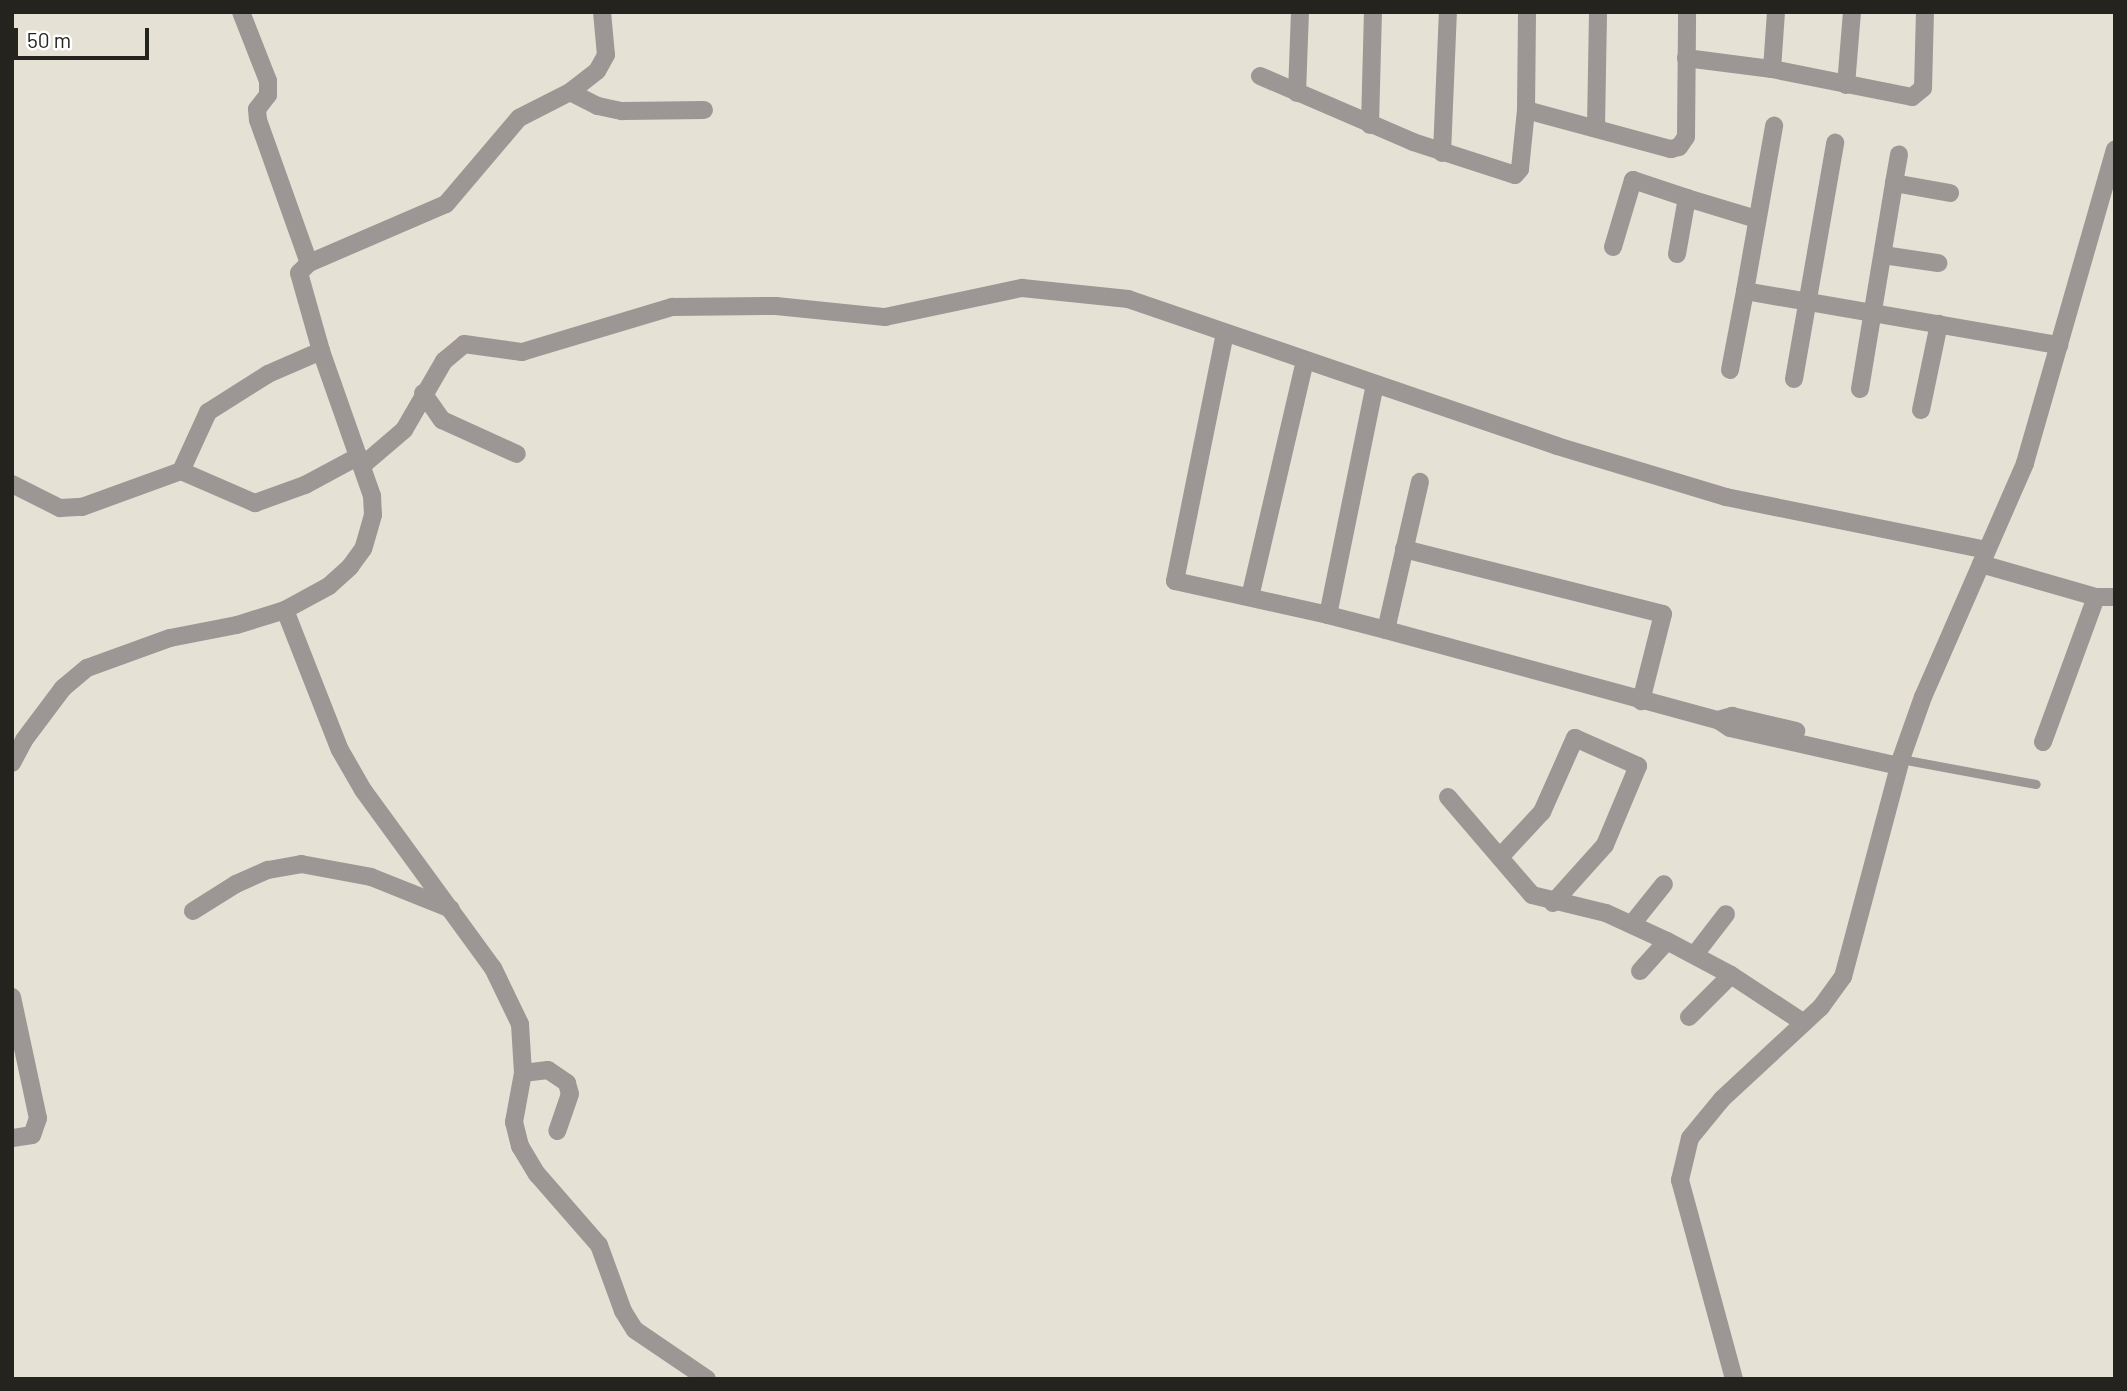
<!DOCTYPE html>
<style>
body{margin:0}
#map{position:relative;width:2127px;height:1391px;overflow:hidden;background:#e5e1d4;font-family:Barlow,sans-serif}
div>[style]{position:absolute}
.service>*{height:9px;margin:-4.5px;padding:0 4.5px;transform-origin:4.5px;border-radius:4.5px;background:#9c9694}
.minor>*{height:18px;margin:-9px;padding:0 9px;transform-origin:9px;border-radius:9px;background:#9c9694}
.tertiary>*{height:18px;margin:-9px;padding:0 9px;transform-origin:9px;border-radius:9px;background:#9c9694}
span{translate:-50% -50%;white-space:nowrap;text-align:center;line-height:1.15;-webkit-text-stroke:5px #fff;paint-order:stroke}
.frame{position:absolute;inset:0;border:14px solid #25231e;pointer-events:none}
.scale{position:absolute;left:14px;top:28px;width:135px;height:32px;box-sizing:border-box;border:4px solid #25231e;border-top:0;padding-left:9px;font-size:21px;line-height:24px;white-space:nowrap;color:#25231e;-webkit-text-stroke:5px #fff;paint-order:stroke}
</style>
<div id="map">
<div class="service">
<i style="left:1901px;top:759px;width:137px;rotate:10.5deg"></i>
</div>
<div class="minor">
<i style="left:241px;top:12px;width:74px;rotate:68.6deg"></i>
<i style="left:268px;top:81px;width:14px;rotate:90deg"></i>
<i style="left:268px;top:95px;width:18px;rotate:128deg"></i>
<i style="left:257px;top:109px;width:11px;rotate:85deg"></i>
<i style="left:258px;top:120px;width:152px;rotate:70.4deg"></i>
<i style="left:1686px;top:58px;width:87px;rotate:7.3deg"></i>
<i style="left:1772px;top:69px;width:143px;rotate:11.3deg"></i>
<i style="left:1912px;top:97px;width:14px;rotate:-39deg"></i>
<i style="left:1923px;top:88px;width:76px;rotate:-88.5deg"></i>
<i style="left:1772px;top:69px;width:57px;rotate:-86deg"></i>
<i style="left:1260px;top:76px;width:167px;rotate:23.3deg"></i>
<i style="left:1413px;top:142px;width:107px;rotate:17.9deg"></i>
<i style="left:1515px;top:175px;width:8px;rotate:-50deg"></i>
<i style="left:1520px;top:169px;width:59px;rotate:-84.2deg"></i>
<i style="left:1526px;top:110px;width:98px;rotate:-89.4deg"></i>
<i style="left:1846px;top:85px;width:73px;rotate:-85.3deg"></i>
<i style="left:570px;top:92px;width:31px;rotate:27deg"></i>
<i style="left:598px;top:106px;width:25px;rotate:12deg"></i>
<i style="left:622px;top:111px;width:82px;rotate:-0.7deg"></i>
<i style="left:1297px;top:93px;width:81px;rotate:-87.9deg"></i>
<i style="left:1526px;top:110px;width:150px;rotate:15.1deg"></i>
<i style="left:1671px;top:149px;width:8px;rotate:-14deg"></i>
<i style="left:1679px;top:147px;width:12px;rotate:-55deg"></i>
<i style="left:1686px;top:137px;width:125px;rotate:-89.5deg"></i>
<i style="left:1370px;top:125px;width:113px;rotate:-88.5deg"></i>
<i style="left:1596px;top:128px;width:116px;rotate:-89deg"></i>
<i style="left:1442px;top:153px;width:141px;rotate:-87.6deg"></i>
<i style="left:1894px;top:183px;width:29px;rotate:-80deg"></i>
<i style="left:1613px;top:247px;width:70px;rotate:-73.4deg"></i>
<i style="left:1633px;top:180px;width:57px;rotate:18.4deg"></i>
<i style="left:1677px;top:254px;width:57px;rotate:-79.9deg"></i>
<i style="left:1687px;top:198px;width:72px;rotate:16.9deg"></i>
<i style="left:1883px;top:255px;width:56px;rotate:8.3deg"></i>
<i style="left:1745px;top:291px;width:168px;rotate:-80deg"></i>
<i style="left:1225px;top:333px;width:253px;rotate:101.4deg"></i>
<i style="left:1175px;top:581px;width:157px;rotate:12.5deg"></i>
<i style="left:1328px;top:615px;width:236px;rotate:-78.5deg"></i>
<i style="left:1730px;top:370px;width:80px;rotate:-79.2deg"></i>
<i style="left:1745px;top:291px;width:319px;rotate:9.8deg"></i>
<i style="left:1794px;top:379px;width:240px;rotate:-80.1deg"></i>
<i style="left:1860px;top:389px;width:209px;rotate:-80.6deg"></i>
<i style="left:1894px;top:183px;width:57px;rotate:10.1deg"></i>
<i style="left:423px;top:393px;width:33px;rotate:55deg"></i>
<i style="left:442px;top:420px;width:82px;rotate:24.4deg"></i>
<i style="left:1921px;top:410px;width:88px;rotate:-78.2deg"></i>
<i style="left:363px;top:465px;width:54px;rotate:-40.5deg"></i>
<i style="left:404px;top:430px;width:80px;rotate:-59.9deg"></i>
<i style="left:444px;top:361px;width:26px;rotate:-40deg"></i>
<i style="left:464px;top:344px;width:59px;rotate:7.9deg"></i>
<i style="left:522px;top:352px;width:157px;rotate:-16.7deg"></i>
<i style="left:672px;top:307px;width:104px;rotate:-0.6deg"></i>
<i style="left:776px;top:306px;width:110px;rotate:5.8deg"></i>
<i style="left:885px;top:317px;width:140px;rotate:-12deg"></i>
<i style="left:1022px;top:288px;width:107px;rotate:5.9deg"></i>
<i style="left:1128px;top:299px;width:453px;rotate:18.9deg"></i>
<i style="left:1557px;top:446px;width:177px;rotate:16.8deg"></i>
<i style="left:1726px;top:497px;width:266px;rotate:11.5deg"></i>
<i style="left:181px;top:471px;width:65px;rotate:-65.4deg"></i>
<i style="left:208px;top:412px;width:71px;rotate:-32.3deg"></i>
<i style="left:268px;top:374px;width:58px;rotate:-23.5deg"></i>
<i style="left:12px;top:484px;width:54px;rotate:26.6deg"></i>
<i style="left:60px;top:508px;width:22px;rotate:-3deg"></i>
<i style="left:82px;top:507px;width:105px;rotate:-20deg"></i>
<i style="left:181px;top:471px;width:81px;rotate:23.4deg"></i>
<i style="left:255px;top:503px;width:53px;rotate:-19.8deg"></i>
<i style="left:305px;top:485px;width:61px;rotate:-28.2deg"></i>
<i style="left:1404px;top:549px;width:267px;rotate:14.1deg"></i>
<i style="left:1663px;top:614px;width:90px;rotate:104.2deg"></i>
<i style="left:1981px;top:564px;width:120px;rotate:16deg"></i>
<i style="left:2096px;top:597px;width:19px"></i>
<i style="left:1250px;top:597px;width:243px;rotate:-76.9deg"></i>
<i style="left:1328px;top:615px;width:60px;rotate:14.5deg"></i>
<i style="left:1386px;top:630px;width:152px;rotate:-77.1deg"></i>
<i style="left:1386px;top:630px;width:344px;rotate:15.2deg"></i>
<i style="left:1718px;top:720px;width:14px;rotate:34deg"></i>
<i style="left:1730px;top:728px;width:173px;rotate:12.7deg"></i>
<i style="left:1718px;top:720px;width:15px;rotate:-16deg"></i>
<i style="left:1732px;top:716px;width:66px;rotate:13.2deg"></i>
<i style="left:2043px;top:742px;width:154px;rotate:-69.9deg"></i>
<i style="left:12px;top:763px;width:26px;rotate:-62deg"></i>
<i style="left:24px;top:740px;width:65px;rotate:-53.1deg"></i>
<i style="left:63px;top:688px;width:31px;rotate:-40deg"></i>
<i style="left:87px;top:668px;width:88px;rotate:-19.9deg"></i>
<i style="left:170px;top:638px;width:68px;rotate:-11deg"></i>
<i style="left:237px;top:625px;width:50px;rotate:-17.4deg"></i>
<i style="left:1448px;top:797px;width:129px;rotate:49.4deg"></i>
<i style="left:1532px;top:895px;width:76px;rotate:13.7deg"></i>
<i style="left:1606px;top:913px;width:67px;rotate:24.7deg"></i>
<i style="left:1500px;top:857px;width:62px;rotate:-47deg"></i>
<i style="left:1542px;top:812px;width:81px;rotate:-66deg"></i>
<i style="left:1575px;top:738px;width:69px;rotate:24deg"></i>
<i style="left:1638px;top:766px;width:86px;rotate:112.7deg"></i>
<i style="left:1605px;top:845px;width:78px;rotate:131.9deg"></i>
<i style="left:193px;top:911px;width:51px;rotate:-32.1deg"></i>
<i style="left:236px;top:884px;width:35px;rotate:-24deg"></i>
<i style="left:268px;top:870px;width:34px;rotate:-10deg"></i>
<i style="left:301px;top:864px;width:71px;rotate:10.5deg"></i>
<i style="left:371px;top:877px;width:86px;rotate:21.8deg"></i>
<i style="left:1632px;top:924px;width:51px;rotate:-51.3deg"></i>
<i style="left:1696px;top:953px;width:49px;rotate:-52.4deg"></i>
<i style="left:1640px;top:971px;width:40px;rotate:-48deg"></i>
<i style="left:1667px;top:941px;width:72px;rotate:28deg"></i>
<i style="left:12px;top:997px;width:124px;rotate:77.9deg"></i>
<i style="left:38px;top:1118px;width:18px;rotate:109deg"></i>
<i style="left:32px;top:1135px;width:20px;rotate:171deg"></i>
<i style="left:1689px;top:1017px;width:59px;rotate:-45deg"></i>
<i style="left:1731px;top:975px;width:87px;rotate:33.3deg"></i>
<i style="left:523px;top:1073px;width:25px;rotate:-7deg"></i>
<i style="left:548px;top:1070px;width:23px;rotate:34deg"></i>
<i style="left:567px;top:1083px;width:11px;rotate:75deg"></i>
<i style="left:570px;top:1094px;width:39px;rotate:109deg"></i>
<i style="left:1734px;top:1379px;width:206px;rotate:-105.2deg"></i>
<i style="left:1680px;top:1180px;width:43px;rotate:-76.6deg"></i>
<i style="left:1690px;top:1138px;width:50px;rotate:-50.6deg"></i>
<i style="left:1722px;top:1099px;width:135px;rotate:-42.9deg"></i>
<i style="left:1821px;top:1007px;width:37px;rotate:-54deg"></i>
<i style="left:1843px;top:977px;width:226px;rotate:-75.1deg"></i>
<i style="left:1901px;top:759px;width:66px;rotate:-70.5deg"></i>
<i style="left:1923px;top:697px;width:255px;rotate:-66.4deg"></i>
<i style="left:2025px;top:463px;width:326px;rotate:-74deg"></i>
</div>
<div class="tertiary">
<i style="left:602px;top:12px;width:43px;rotate:84.7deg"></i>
<i style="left:606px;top:55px;width:18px;rotate:119deg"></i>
<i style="left:597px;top:71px;width:34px;rotate:142deg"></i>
<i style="left:570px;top:92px;width:57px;rotate:153deg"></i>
<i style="left:519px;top:118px;width:113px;rotate:130.3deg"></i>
<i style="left:446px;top:204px;width:149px;rotate:156.7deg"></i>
<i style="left:309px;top:263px;width:14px;rotate:135deg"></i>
<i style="left:299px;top:273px;width:81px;rotate:74.2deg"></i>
<i style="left:321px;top:351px;width:154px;rotate:70.6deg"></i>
<i style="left:372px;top:496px;width:19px;rotate:87deg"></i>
<i style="left:373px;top:515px;width:35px;rotate:106deg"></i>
<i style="left:363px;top:549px;width:22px;rotate:126deg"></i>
<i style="left:350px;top:567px;width:28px;rotate:138deg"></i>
<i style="left:329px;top:586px;width:50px;rotate:151.4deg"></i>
<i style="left:285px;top:610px;width:150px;rotate:68.6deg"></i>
<i style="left:340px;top:750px;width:46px;rotate:60.1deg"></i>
<i style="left:363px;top:790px;width:220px;rotate:53.9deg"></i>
<i style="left:493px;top:968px;width:62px;rotate:64.3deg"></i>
<i style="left:520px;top:1024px;width:49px;rotate:86.5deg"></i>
<i style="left:523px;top:1073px;width:50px;rotate:100.4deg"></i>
<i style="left:514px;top:1122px;width:25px;rotate:76deg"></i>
<i style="left:520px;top:1146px;width:33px;rotate:59deg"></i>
<i style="left:537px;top:1174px;width:94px;rotate:48.9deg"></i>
<i style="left:599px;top:1245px;width:70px;rotate:70deg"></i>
<i style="left:623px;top:1311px;width:22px;rotate:58deg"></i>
<i style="left:635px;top:1330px;width:87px;rotate:34.2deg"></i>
</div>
<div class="frame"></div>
<div class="scale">50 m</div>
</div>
